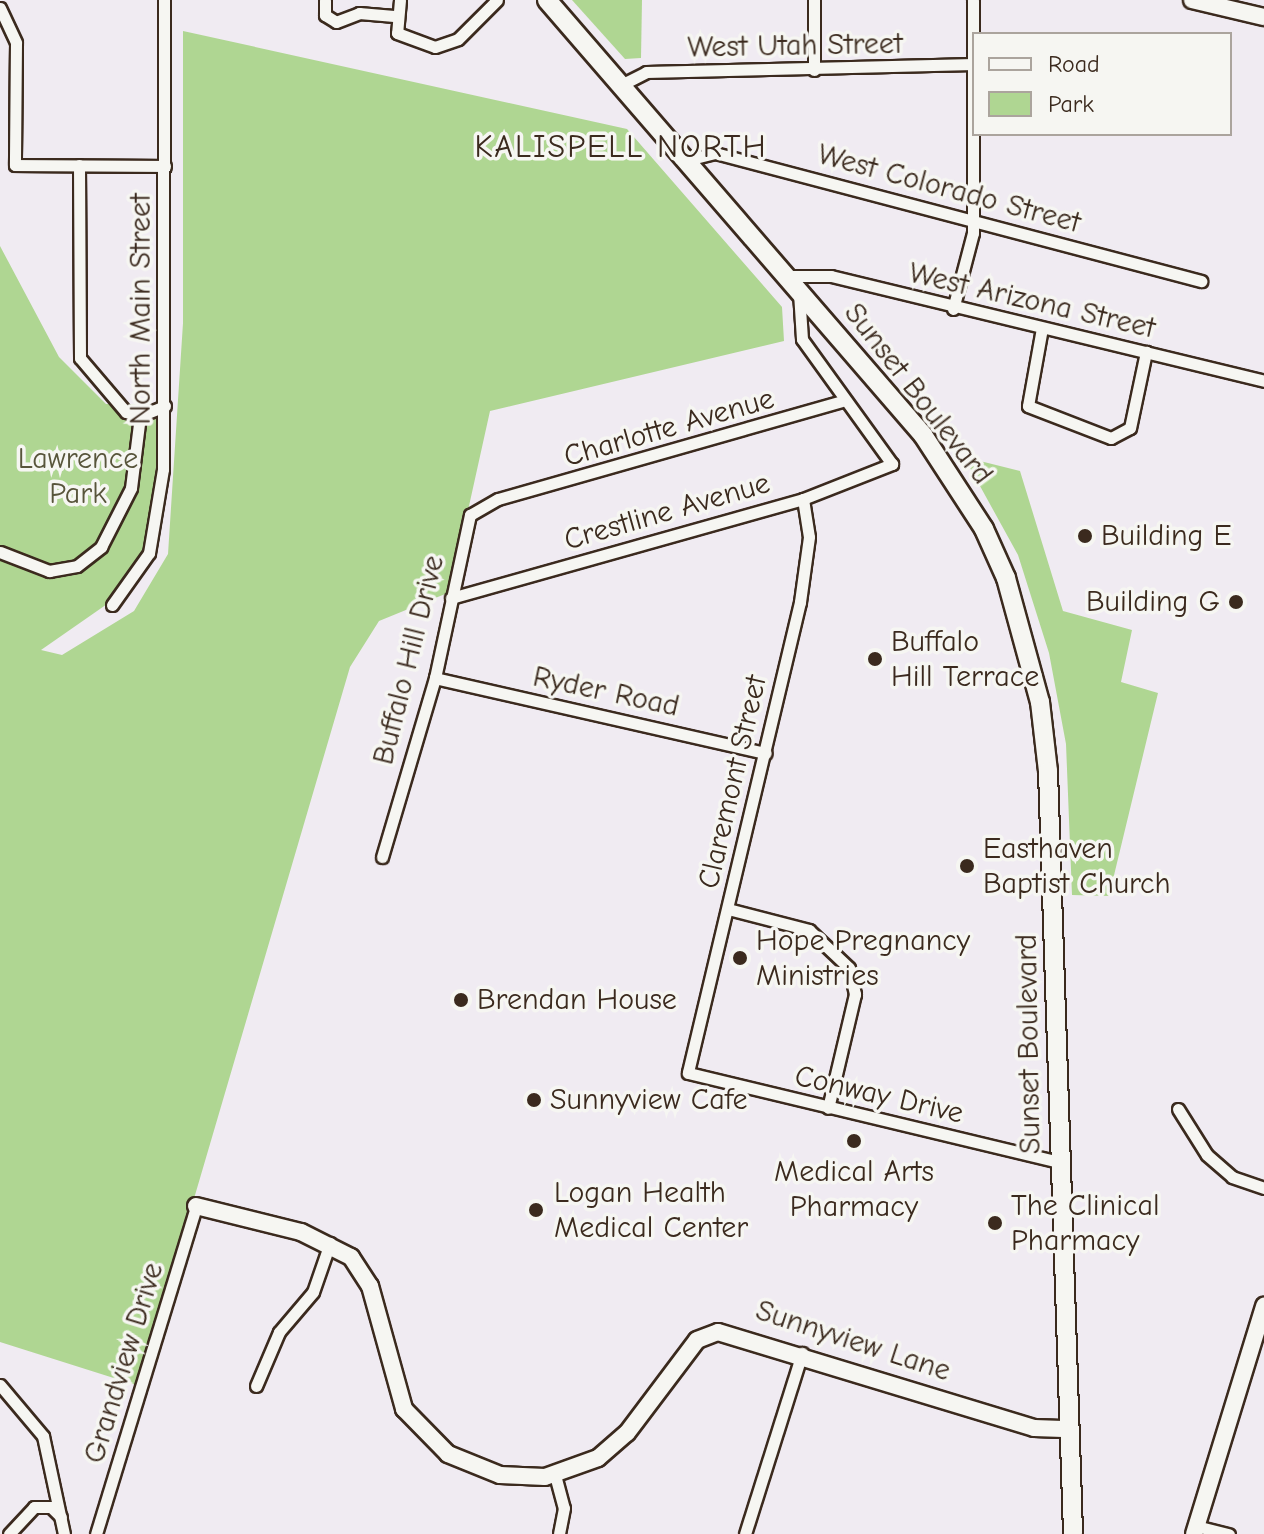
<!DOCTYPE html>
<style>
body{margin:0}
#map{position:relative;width:1264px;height:1534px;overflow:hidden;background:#f0ebf2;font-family:"Comic Neue",sans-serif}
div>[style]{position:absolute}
.green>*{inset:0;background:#afd692}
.roads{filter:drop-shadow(2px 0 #3b2a1e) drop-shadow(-2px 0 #3b2a1e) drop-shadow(0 2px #3b2a1e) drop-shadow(0 -2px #3b2a1e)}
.street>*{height:11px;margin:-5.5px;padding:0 5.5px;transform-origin:5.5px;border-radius:5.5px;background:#f6f6f2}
.secondary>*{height:16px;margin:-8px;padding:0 8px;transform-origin:8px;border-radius:8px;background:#f6f6f2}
.primary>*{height:18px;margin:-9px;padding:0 9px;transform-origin:9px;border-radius:9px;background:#f6f6f2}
.dots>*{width:22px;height:22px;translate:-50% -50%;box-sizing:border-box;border:4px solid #f6f6f2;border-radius:50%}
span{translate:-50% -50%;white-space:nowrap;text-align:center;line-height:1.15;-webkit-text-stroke:7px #f6f6f2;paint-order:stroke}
.street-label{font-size:30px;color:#3b2a1e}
.park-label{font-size:30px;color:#58553b}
.poi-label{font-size:30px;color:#3b2a1e}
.left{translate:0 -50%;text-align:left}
.right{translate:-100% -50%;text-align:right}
.neighbourhood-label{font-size:32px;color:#3b2a1e;letter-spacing:2px}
.legend{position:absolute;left:972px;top:32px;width:260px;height:104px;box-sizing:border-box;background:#f6f6f2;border:2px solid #aba49d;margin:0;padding:10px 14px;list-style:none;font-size:24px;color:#3b2a1e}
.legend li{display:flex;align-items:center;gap:16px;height:40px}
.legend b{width:40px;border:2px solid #aba49d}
</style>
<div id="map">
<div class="green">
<i style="clip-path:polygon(572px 0,642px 0,641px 58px,625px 59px)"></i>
<i style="clip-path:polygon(183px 31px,627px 129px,782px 307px,784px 341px,490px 411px,450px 592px,379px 621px,350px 667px,139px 1386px,0 1342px,0 246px,59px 357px,106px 404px,162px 405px,149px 540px,110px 602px,41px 650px,62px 655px,134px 611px,168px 554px,183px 323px)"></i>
<i style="clip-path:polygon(964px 457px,1020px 471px,1063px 611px,1132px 630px,1121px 682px,1158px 693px,1109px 896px,1072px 895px,1066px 744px,1049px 653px,1018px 555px)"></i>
</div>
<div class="roads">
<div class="street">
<i style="left:325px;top:0;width:15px;rotate:90deg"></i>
<i style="left:325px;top:15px;width:13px;rotate:32deg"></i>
<i style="left:336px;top:22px;width:25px;rotate:-21deg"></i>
<i style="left:359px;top:13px;width:35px;rotate:5deg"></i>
<i style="left:400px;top:0;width:33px;rotate:95deg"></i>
<i style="left:397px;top:33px;width:40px;rotate:20.2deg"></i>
<i style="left:435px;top:47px;width:24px;rotate:-19deg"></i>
<i style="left:458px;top:39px;width:55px;rotate:-45deg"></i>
<i style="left:814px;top:0;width:70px;rotate:90deg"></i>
<i style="left:0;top:8px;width:38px;rotate:65deg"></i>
<i style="left:16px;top:43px;width:122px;rotate:90.5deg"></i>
<i style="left:15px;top:165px;width:150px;rotate:0.4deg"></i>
<i style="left:621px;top:85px;width:28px;rotate:-27deg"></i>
<i style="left:646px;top:72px;width:328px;rotate:-1.4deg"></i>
<i style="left:687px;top:160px;width:29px;rotate:-14deg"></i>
<i style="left:715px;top:153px;width:503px;rotate:14.76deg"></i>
<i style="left:79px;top:165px;width:193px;rotate:89.7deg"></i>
<i style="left:80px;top:358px;width:71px;rotate:49.6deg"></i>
<i style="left:126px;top:412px;width:15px;rotate:16deg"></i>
<i style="left:140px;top:416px;width:27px;rotate:-22deg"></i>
<i style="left:789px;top:276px;width:42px"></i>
<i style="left:831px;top:276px;width:446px;rotate:13.6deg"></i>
<i style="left:953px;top:309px;width:79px;rotate:-75.3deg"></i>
<i style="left:973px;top:233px;width:233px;rotate:-90deg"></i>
<i style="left:1042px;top:328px;width:79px;rotate:100.2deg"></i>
<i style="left:1028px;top:406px;width:89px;rotate:21.1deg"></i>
<i style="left:1111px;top:438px;width:21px;rotate:-28deg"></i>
<i style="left:1130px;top:428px;width:78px;rotate:-78.1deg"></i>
<i style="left:803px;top:499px;width:38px;rotate:81deg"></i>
<i style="left:809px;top:537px;width:66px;rotate:97.9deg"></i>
<i style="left:800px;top:602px;width:484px;rotate:103.4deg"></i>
<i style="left:688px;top:1073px;width:382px;rotate:13.5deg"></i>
<i style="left:0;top:552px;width:53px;rotate:21.2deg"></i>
<i style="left:49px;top:571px;width:28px;rotate:-10deg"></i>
<i style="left:77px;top:566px;width:31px;rotate:-38deg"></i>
<i style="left:101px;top:547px;width:66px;rotate:-63deg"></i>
<i style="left:131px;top:488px;width:73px;rotate:-82.9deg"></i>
<i style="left:451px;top:598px;width:366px;rotate:-15.7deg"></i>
<i style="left:803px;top:499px;width:96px;rotate:-21.5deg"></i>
<i style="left:892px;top:464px;width:154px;rotate:-125.8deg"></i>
<i style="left:802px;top:339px;width:47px;rotate:-93.7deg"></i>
<i style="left:112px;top:605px;width:64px;rotate:-54.6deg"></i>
<i style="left:149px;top:553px;width:85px;rotate:-80.5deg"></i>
<i style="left:163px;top:469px;width:469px;rotate:-89.9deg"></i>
<i style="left:435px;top:678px;width:339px;rotate:12.8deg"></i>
<i style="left:382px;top:857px;width:187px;rotate:-73.5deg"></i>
<i style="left:435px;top:678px;width:167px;rotate:-77.9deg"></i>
<i style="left:470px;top:515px;width:32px;rotate:-30deg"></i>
<i style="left:498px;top:499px;width:357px;rotate:-15.9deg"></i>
<i style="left:728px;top:909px;width:84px;rotate:14.5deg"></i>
<i style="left:809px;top:930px;width:55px;rotate:43.5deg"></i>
<i style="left:849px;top:968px;width:27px;rotate:77deg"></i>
<i style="left:855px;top:994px;width:117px;rotate:103.3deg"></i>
<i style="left:1178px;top:1109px;width:54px;rotate:57.8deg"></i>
<i style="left:1207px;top:1155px;width:33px;rotate:41deg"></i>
<i style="left:1232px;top:1177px;width:34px;rotate:19deg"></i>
<i style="left:0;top:1385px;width:67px;rotate:49.9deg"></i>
<i style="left:43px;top:1436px;width:100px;rotate:77.9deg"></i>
<i style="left:256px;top:1386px;width:59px;rotate:-66.9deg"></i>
<i style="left:279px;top:1332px;width:52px;rotate:-49.6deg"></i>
<i style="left:313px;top:1292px;width:52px;rotate:-70.9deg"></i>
<i style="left:555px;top:1475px;width:34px;rotate:75deg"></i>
<i style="left:564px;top:1508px;width:26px;rotate:101deg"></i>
<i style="left:1196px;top:1526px;width:34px;rotate:14deg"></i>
<i style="left:9px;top:1534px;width:37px;rotate:-47deg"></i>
<i style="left:34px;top:1507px;width:17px"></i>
<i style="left:51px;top:1507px;width:14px;rotate:45deg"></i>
<i style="left:96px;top:1534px;width:343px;rotate:-73deg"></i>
<i style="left:745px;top:1534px;width:190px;rotate:-72.5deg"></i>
</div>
<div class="secondary">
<i style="left:1192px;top:0;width:74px;rotate:13.3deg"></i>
<i style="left:196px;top:1206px;width:108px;rotate:13.9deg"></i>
<i style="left:301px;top:1232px;width:56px;rotate:26.6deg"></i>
<i style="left:351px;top:1257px;width:35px;rotate:57deg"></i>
<i style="left:370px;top:1286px;width:128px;rotate:74.5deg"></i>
<i style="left:404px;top:1409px;width:63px;rotate:45.6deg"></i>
<i style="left:448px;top:1454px;width:56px;rotate:22deg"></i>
<i style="left:500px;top:1475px;width:45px;rotate:2.5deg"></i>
<i style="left:545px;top:1477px;width:56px;rotate:-19.7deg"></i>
<i style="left:598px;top:1458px;width:38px;rotate:-41deg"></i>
<i style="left:627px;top:1433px;width:116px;rotate:-53deg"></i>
<i style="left:697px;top:1340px;width:22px;rotate:-21deg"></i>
<i style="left:718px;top:1332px;width:330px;rotate:16.9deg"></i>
<i style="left:1034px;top:1428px;width:36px;rotate:2deg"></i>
<i style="left:1194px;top:1534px;width:239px;rotate:-72.9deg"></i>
</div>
<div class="primary">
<i style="left:547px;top:0;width:575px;rotate:49.16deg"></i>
<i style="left:923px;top:435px;width:112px;rotate:57deg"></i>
<i style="left:984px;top:529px;width:54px;rotate:65.8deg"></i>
<i style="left:1006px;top:578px;width:129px;rotate:74.7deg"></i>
<i style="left:1040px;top:702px;width:69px;rotate:83.4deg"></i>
<i style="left:1048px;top:771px;width:763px;rotate:88.12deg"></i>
</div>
</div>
<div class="dots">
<i style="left:1085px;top:536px;background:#3b2a1e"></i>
<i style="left:1236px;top:602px;background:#3b2a1e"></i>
<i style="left:875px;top:659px;background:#3b2a1e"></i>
<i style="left:967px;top:866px;background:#3b2a1e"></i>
<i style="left:740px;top:958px;background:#3b2a1e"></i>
<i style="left:461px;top:1000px;background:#3b2a1e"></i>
<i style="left:534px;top:1100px;background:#3b2a1e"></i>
<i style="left:854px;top:1141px;background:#3b2a1e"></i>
<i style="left:536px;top:1210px;background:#3b2a1e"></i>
<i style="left:995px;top:1223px;background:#3b2a1e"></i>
</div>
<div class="street-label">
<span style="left:795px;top:46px;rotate:-1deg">West Utah Street</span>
<span style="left:949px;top:189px;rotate:15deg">West Colorado Street</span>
<span style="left:1032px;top:301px;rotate:13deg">West Arizona Street</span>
<span style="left:141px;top:309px;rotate:-90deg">North Main Street</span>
<span style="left:918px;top:394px;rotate:52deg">Sunset Boulevard</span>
<span style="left:669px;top:428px;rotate:-16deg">Charlotte Avenue</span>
<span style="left:667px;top:512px;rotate:-16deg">Crestline Avenue</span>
<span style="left:409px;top:660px;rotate:-76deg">Buffalo Hill Drive</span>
<span style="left:606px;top:692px;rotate:12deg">Ryder Road</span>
<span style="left:733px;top:782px;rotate:-77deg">Claremont Street</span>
<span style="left:1029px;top:1044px;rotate:-91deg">Sunset Boulevard</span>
<span style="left:879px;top:1095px;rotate:13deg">Conway Drive</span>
<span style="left:853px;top:1341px;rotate:18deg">Sunnyview Lane</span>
<span style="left:124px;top:1363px;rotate:-73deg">Grandview Drive</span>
</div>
<div class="park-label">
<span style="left:78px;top:476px">Lawrence<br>Park</span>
</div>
<div class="poi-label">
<span class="left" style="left:1101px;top:536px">Building E</span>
<span class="right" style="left:1220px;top:602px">Building G</span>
<span class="left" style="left:891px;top:659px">Buffalo<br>Hill Terrace</span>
<span class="left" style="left:983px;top:866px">Easthaven<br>Baptist Church</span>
<span class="left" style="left:756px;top:958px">Hope Pregnancy<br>Ministries</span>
<span class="left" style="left:477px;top:1000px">Brendan House</span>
<span class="left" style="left:550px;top:1100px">Sunnyview Cafe</span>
<span style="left:854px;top:1189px">Medical Arts<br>Pharmacy</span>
<span class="left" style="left:554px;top:1210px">Logan Health<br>Medical Center</span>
<span class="left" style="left:1011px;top:1223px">The Clinical<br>Pharmacy</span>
</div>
<div class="neighbourhood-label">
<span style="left:621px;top:147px">KALISPELL NORTH</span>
</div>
<ul class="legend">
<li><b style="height:10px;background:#f6f6f2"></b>Road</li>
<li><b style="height:22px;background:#afd692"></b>Park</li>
</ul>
</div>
